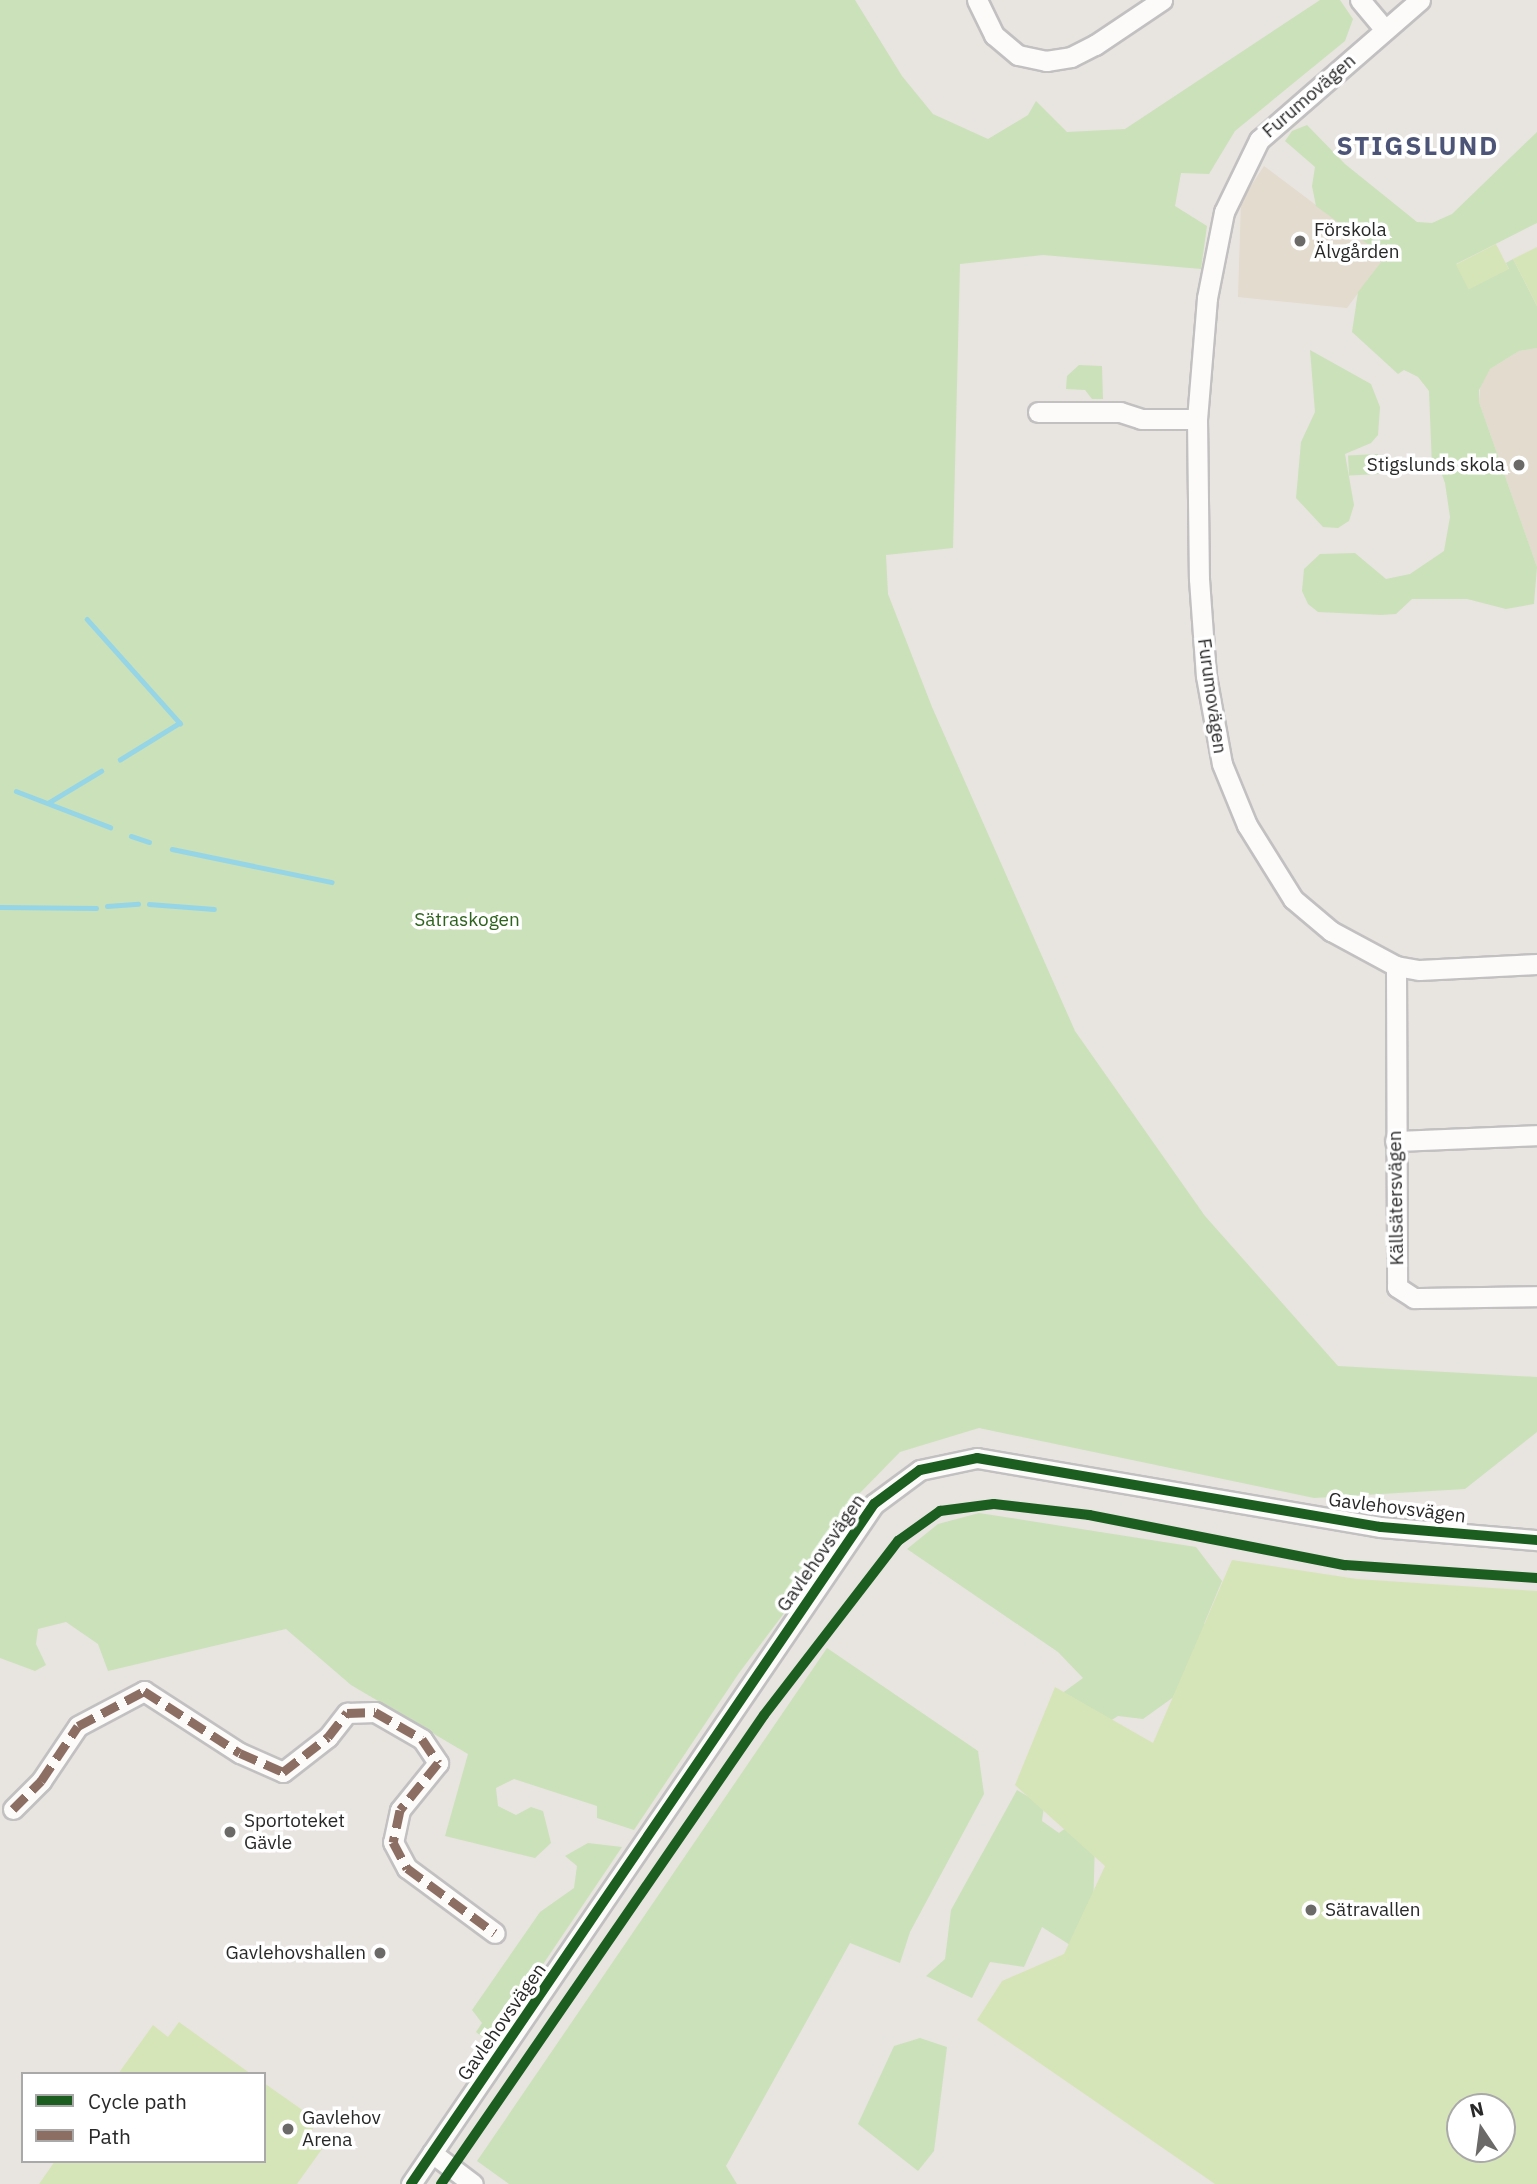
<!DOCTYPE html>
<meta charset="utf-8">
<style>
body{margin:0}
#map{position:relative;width:1537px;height:2184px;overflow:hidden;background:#e8e4e0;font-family:"IBM Plex Sans",sans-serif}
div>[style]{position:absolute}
.education>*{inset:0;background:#e2dbce}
.green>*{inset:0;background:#cbe1ba;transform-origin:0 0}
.pitch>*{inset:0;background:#d6e5b7;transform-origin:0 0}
.stream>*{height:4.5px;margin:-2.25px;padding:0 2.25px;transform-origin:2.25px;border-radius:2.25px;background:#96d5e6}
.roads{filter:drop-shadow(2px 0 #c2c0c1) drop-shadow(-2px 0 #c2c0c1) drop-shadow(0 2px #c2c0c1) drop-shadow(0 -2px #c2c0c1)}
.minor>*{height:19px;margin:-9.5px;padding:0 9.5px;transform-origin:9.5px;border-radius:9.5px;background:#fcfbfa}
.quiet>*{height:9px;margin-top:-4.5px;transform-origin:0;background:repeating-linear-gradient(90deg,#8d6e63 0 18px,transparent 0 27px)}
.cycleway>*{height:10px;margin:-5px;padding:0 5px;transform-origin:5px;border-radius:5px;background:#1b5e20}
.dots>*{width:19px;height:19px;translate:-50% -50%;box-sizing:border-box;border:4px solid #fff;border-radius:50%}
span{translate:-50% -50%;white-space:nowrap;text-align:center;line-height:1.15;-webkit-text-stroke:7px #fff;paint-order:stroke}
.street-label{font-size:19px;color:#292929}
.poi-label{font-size:19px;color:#292929}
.left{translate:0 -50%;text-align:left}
.right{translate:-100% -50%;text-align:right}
.park-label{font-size:19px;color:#2e631d}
.district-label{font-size:26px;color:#4c5578;font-weight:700;letter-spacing:2px}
.legend{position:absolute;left:21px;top:2072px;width:245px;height:91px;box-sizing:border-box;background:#fff;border:2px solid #a9a9a9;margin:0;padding:9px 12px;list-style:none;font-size:21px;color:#292929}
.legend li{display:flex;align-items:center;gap:14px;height:35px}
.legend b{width:35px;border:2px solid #a9a9a9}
.north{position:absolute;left:1446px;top:2093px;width:70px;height:70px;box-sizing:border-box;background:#fff;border:2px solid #a9a9a9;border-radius:50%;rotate:347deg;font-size:19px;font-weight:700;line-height:28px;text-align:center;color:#292929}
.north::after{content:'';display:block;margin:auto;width:24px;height:32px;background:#6c6a69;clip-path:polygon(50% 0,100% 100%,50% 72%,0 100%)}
</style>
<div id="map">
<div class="education">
<i style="clip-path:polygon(1264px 166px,1385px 257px,1347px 308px,1238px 297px,1241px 201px)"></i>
<i style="clip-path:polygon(1537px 348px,1537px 567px,1479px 402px,1481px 379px,1490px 369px,1519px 351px)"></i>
</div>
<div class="green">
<i style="clip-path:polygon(0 0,855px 0,902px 76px,933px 114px,988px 139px,1028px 115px,1036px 101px,1067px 132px,1125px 129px,1320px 0,1340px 0,1353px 19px,1345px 41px,1235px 131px,1209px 174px,1181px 173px,1175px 206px,1207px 226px,1201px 269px,1043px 255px,960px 264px,953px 548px,886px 555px,888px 594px,932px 707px,1075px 1031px,1205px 1216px,1338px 1366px,1537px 1377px,1537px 1432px,1465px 1489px,1314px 1498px,979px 1428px,900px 1452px,856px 1497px,821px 1564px,739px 1673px,634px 1830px,597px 1818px,597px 1806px,514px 1779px,496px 1788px,498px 1806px,516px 1815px,531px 1807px,543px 1811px,551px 1843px,535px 1858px,445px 1836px,468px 1754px,351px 1685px,286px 1629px,108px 1671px,98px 1644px,66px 1622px,38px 1629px,36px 1644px,46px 1665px,35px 1671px,0 1658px)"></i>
<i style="clip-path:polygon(1307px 125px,1345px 164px,1417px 222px,1432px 223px,1452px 214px,1537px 132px,1537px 223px,1456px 264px,1509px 269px,1506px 263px,1513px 259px,1537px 306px,1537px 348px,1519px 351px,1490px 369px,1479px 390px,1479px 402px,1537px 567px,1534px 604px,1506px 609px,1467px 599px,1412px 599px,1396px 614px,1381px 615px,1318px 612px,1308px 604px,1302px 591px,1304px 569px,1320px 554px,1355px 553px,1386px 579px,1410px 574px,1444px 551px,1450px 517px,1445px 483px,1440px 469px,1432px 467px,1429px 391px,1418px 377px,1404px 370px,1398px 374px,1352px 332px,1358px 292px,1385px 257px,1316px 206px,1312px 186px,1315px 167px,1285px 141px,1292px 131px)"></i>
<i style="clip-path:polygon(1310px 350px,1371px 384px,1380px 407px,1378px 435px,1371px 443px,1345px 454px,1354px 505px,1349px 521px,1338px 528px,1323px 527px,1296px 498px,1301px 442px,1315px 412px)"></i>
<i style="clip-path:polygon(1079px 365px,1102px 366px,1103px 399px,1092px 399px,1085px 390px,1066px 389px,1067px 376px)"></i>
<i style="left:1378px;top:454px;width:20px;height:30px;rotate:87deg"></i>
<i style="clip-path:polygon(979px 1513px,1196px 1547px,1222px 1581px,1204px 1624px,1215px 1631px,1189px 1686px,1143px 1719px,1118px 1716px,1083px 1738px,1057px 1697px,1083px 1678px,1058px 1652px,907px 1549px,938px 1524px)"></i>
<i style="clip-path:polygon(827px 1648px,978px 1751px,984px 1794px,910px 1932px,900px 1963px,850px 1943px,726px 2166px,737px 2184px,509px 2184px,477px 2161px)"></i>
<i style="clip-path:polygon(1017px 1790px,1044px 1806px,1042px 1821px,1059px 1833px,1067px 1827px,1095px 1843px,1093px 1909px,1070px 1945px,1042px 1927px,1024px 1967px,990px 1962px,972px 1998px,926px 1976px,945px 1959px,951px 1910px)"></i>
<i style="clip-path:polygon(588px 1843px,622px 1847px,490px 2043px,476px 2032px,482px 2023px,472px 2010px,540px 1912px,574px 1888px,577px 1866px,565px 1856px)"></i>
<i style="clip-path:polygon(920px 2038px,947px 2047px,934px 2151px,918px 2171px,858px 2124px,894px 2046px)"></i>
</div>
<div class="pitch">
<i style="left:1496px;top:244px;width:28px;height:45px;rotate:63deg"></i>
<i style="clip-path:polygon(1537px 247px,1537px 306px,1513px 259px)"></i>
<i style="clip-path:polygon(evenodd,1232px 1560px,1357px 1579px,1537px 1591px,1537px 2184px,1215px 2184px,977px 2020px,1002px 1981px,1064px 1954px,1105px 1866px,1015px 1785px,1055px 1687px,1153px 1743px,1232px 1560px,1460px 2107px,1502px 2107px,1502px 2149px,1460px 2149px,1460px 2107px)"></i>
<i style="clip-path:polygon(179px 2022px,251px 2074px,118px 2074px,153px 2025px,168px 2037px)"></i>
<i style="clip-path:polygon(264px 2083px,318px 2121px,307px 2137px,322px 2149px,297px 2184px,39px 2184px,55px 2161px,264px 2161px)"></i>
</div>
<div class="stream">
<i style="left:87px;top:619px;width:140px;rotate:48.2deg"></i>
<i style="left:180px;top:723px;width:70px;rotate:148.3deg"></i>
<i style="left:16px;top:791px;width:101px;rotate:21deg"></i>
<i style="left:48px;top:803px;width:62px;rotate:-31.1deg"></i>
<i style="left:131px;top:836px;width:19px;rotate:18deg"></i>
<i style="left:172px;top:849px;width:163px;rotate:11.7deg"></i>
<i style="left:149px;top:904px;width:65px;rotate:4.4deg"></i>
<i style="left:107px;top:906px;width:31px;rotate:-4deg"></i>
<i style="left:0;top:907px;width:96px;rotate:0.6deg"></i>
</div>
<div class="roads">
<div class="minor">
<i style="left:977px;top:0;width:39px;rotate:64deg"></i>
<i style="left:994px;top:35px;width:31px;rotate:40deg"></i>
<i style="left:1018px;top:55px;width:29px;rotate:12deg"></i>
<i style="left:1046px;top:61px;width:25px;rotate:-9deg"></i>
<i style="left:1071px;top:57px;width:27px;rotate:-27deg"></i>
<i style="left:1095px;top:45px;width:81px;rotate:-33.9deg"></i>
<i style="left:1360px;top:0;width:39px;rotate:50deg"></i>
<i style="left:1420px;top:0;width:213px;rotate:139deg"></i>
<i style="left:1259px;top:140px;width:80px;rotate:115.9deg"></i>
<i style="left:1224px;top:212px;width:88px;rotate:101.2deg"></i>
<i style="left:1207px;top:298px;width:121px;rotate:94.7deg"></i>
<i style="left:1197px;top:419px;width:160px;rotate:89.3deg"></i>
<i style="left:1199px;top:579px;width:97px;rotate:85.9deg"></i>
<i style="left:1206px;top:676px;width:89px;rotate:79.7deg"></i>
<i style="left:1222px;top:764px;width:66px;rotate:67.7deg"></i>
<i style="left:1247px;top:825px;width:87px;rotate:58.1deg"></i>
<i style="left:1293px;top:899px;width:50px;rotate:40.1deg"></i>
<i style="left:1331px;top:931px;width:74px;rotate:28.3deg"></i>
<i style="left:1396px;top:966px;width:23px;rotate:10deg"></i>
<i style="left:1419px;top:970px;width:118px;rotate:-2.9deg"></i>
<i style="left:1038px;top:412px;width:82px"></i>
<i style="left:1120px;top:412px;width:22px;rotate:18deg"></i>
<i style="left:1141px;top:419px;width:56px"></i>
<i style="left:1396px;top:966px;width:321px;rotate:89.8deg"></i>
<i style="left:1397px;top:1287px;width:20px;rotate:33deg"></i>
<i style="left:1414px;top:1298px;width:123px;rotate:-0.9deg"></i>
<i style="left:1395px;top:1141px;width:142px;rotate:-2.4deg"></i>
<i style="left:13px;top:1809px;width:40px;rotate:-45deg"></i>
<i style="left:41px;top:1781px;width:66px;rotate:-56.1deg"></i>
<i style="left:78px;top:1726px;width:75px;rotate:-27.9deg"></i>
<i style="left:144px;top:1691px;width:114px;rotate:32.9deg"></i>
<i style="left:240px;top:1753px;width:47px;rotate:23.8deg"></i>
<i style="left:283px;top:1772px;width:57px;rotate:-37.9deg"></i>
<i style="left:328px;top:1737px;width:31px;rotate:-52deg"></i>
<i style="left:347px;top:1713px;width:28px;rotate:-2deg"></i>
<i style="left:375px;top:1712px;width:54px;rotate:29.9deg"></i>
<i style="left:422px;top:1739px;width:29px;rotate:56deg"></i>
<i style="left:438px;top:1763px;width:60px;rotate:129deg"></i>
<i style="left:400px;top:1810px;width:33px;rotate:102deg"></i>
<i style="left:393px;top:1842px;width:30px;rotate:62deg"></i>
<i style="left:407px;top:1868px;width:109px;rotate:36.5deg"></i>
<i style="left:432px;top:2153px;width:51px;rotate:37.1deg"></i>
<i style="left:411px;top:2184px;width:823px;rotate:-55.75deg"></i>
<i style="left:874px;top:1504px;width:57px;rotate:-36.5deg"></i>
<i style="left:920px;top:1470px;width:58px;rotate:-11.9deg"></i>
<i style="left:977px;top:1458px;width:410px;rotate:9.7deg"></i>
<i style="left:1381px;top:1527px;width:157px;rotate:4.8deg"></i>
</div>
</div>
<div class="quiet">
<i style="left:13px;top:1809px;width:40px;rotate:-45deg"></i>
<i style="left:41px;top:1781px;width:66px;rotate:-56.1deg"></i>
<i style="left:78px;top:1726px;width:75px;rotate:-27.9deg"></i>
<i style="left:144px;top:1691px;width:114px;rotate:32.9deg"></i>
<i style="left:240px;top:1753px;width:47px;rotate:23.8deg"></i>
<i style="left:283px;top:1772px;width:57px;rotate:-37.9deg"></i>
<i style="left:328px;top:1737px;width:31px;rotate:-52deg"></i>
<i style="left:347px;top:1713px;width:28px;rotate:-2deg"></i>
<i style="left:375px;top:1712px;width:54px;rotate:29.9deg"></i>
<i style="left:422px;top:1739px;width:29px;rotate:56deg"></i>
<i style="left:438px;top:1763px;width:60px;rotate:129deg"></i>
<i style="left:400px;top:1810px;width:33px;rotate:102deg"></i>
<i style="left:393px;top:1842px;width:30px;rotate:62deg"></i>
<i style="left:407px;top:1868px;width:109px;rotate:36.5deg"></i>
</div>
<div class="cycleway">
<i style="left:411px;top:2184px;width:823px;rotate:-55.75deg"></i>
<i style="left:874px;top:1504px;width:57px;rotate:-36.5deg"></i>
<i style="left:920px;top:1470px;width:58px;rotate:-11.9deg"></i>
<i style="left:977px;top:1458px;width:410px;rotate:9.7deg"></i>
<i style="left:1381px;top:1527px;width:157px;rotate:4.8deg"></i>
<i style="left:441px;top:2184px;width:569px;rotate:-55.44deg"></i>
<i style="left:764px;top:1715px;width:220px;rotate:-52.4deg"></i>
<i style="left:898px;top:1541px;width:52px;rotate:-35.5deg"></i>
<i style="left:940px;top:1511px;width:54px;rotate:-7.4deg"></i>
<i style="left:994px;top:1504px;width:96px;rotate:6.6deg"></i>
<i style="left:1089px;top:1515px;width:261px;rotate:11.1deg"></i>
<i style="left:1345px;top:1565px;width:192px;rotate:3.9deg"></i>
</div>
<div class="dots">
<i style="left:1300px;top:241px;background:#6c6a69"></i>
<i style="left:1519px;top:465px;background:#6c6a69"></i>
<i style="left:230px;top:1832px;background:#6c6a69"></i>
<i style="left:1311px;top:1910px;background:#6c6a69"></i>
<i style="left:380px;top:1953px;background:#6c6a69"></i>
<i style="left:288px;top:2129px;background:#6c6a69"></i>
</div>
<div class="street-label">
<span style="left:1309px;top:96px;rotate:-41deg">Furumovägen</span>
<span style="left:1212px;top:696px;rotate:82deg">Furumovägen</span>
<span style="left:1396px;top:1198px;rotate:-91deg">Källsätersvägen</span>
<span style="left:1397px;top:1508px;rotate:7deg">Gavlehovsvägen</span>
<span style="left:821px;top:1553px;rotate:-55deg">Gavlehovsvägen</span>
<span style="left:502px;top:2022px;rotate:-55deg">Gavlehovsvägen</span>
</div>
<div class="poi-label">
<span class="left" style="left:1314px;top:241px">Förskola<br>Älvgården</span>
<span class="right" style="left:1505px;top:465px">Stigslunds skola</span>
<span class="left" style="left:244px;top:1832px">Sportoteket<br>Gävle</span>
<span class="left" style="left:1325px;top:1910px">Sätravallen</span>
<span class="right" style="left:366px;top:1953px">Gavlehovshallen</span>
<span class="left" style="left:302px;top:2129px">Gavlehov<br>Arena</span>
</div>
<div class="park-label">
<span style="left:467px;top:920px">Sätraskogen</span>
</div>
<div class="district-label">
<span style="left:1418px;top:146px">STIGSLUND</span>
</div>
<ul class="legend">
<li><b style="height:9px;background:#1b5e20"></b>Cycle path</li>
<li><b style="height:9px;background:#8d6e63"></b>Path</li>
</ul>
<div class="north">N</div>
</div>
